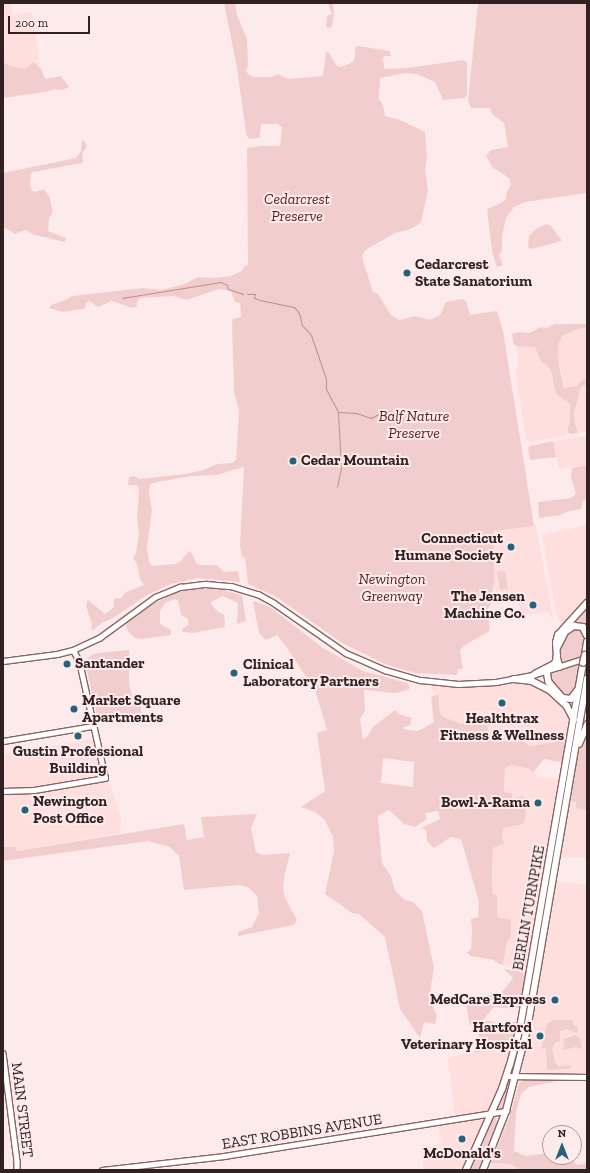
<!DOCTYPE html>
<style>
body{margin:0}
#map{position:relative;width:590px;height:1173px;overflow:hidden;background:#fdebeb;font-family:"Zilla Slab",serif}
div>[style]{position:absolute}
.built>*{inset:0;background:#ffdfde}
.green>*{inset:0;background:#f1cecd;transform-origin:0 0}
.stream>*{height:1px;margin:-0.5px;padding:0 0.5px;transform-origin:0.5px;border-radius:0.5px;background:#bf8d8c}
.roads{filter:drop-shadow(1px 0 #896463) drop-shadow(-1px 0 #896463) drop-shadow(0 1px #896463) drop-shadow(0 -1px #896463)}
.secondary>*{height:4.5px;margin:-2.25px;padding:0 2.25px;transform-origin:2.25px;border-radius:2.25px;background:#fff}
.highway>*{height:5.5px;margin:-2.75px;padding:0 2.75px;transform-origin:2.75px;border-radius:2.75px;background:#fff}
.bridges{filter:drop-shadow(1px 0 #896463) drop-shadow(-1px 0 #896463) drop-shadow(0 1px #896463) drop-shadow(0 -1px #896463)}
.highway-bridge>*{height:5.5px;margin:-2.75px;padding:0 2.75px;transform-origin:2.75px;border-radius:2.75px;background:#fff}
.dots>*{width:11px;height:11px;translate:-50% -50%;box-sizing:border-box;border:2px solid #fdebeb;border-radius:50%}
span{translate:-50% -50%;white-space:nowrap;text-align:center;line-height:1.15;-webkit-text-stroke:4px #fdebeb;paint-order:stroke}
.park-label{font-size:15px;color:#5a1c20;font-style:italic}
.poi-label{font-size:15px;color:#312121;font-weight:700}
.left{translate:0 -50%;text-align:left}
.right{translate:-100% -50%;text-align:right}
.street-label{font-size:15px;color:#312121}
.frame{position:absolute;inset:0;border:4px solid #312121;pointer-events:none}
.north{position:absolute;left:542px;top:1125px;width:40px;height:40px;box-sizing:border-box;background:#fdebeb;border:1px solid #ab9a9a;border-radius:50%;rotate:0deg;font-size:11px;font-weight:700;line-height:16px;text-align:center;color:#312121}
.north::after{content:'';display:block;margin:auto;width:14px;height:18px;background:#27617a;clip-path:polygon(50% 0,100% 100%,50% 72%,0 100%)}
.scale{position:absolute;left:8px;top:16px;width:82px;height:18px;box-sizing:border-box;border:2px solid #312121;border-top:0;padding-left:5px;font-size:12px;line-height:14px;white-space:nowrap;color:#312121;-webkit-text-stroke:3px #fdebeb;paint-order:stroke}
</style>
<div id="map">
<div class="built">
<i style="clip-path:polygon(3px 3px,10px 3px,13px 15px,32px 12px,41px 70px,34px 62px,24px 69px,11px 66px,3px 62px)"></i>
<i style="clip-path:polygon(587px 327px,587px 379px,583px 379px,576px 386px,565px 389px,558px 354px,560px 337px,566px 333px)"></i>
<i style="clip-path:polygon(520px 345px,535px 347px,539px 358px,547px 365px,551px 371px,556px 394px,561px 396px,565px 401px,570px 402px,570px 420px,565px 436px,529px 442px,526px 440px,515px 368px,518px 367px,517px 346px)"></i>
<i style="clip-path:polygon(587px 384px,587px 431px,578px 433px,575px 423px,574px 414px,581px 387px)"></i>
<i style="clip-path:polygon(587px 436px,587px 465px,559px 469px,553px 441px)"></i>
<i style="clip-path:polygon(536px 525px,553px 619px,547px 612px,525px 615px,521px 612px,518px 601px,495px 604px,493px 572px,496px 530px)"></i>
<i style="clip-path:polygon(587px 525px,587px 598px,566px 623px,563px 623px,559px 621px,556px 613px,542px 535px)"></i>
<i style="clip-path:polygon(523px 681px,534px 683px,558px 698px,570px 714px,571px 720px,567px 745px,529px 746px,526px 744px,523px 737px,505px 741px,494px 741px,478px 724px,471px 723px,467px 715px,465px 721px,462px 724px,446px 718px,440px 714px,438px 694px,431px 692px,433px 685px,470px 687px)"></i>
<i style="clip-path:polygon(94px 739px,101px 772px,97px 776px,26px 788px,12px 787px,3px 789px,3px 754px)"></i>
<i style="clip-path:polygon(511px 765px,530px 769px,537px 776px,561px 780px,527px 971px,504px 965px,503px 963px,508px 940px,511px 933px,510px 923px,497px 917px,497px 895px,493px 895px,493px 848px,502px 835px,504px 828px,524px 824px,526px 799px,521px 796px,514px 799px,504px 792px,505px 768px)"></i>
<i style="clip-path:polygon(109px 780px,121px 818px,120px 833px,16px 851px,15px 847px,3px 847px,3px 795px,16px 793px,27px 794px)"></i>
<i style="clip-path:polygon(571px 797px,572px 802px,576px 802px,576px 808px,587px 810px,587px 858px,561px 857px)"></i>
<i style="clip-path:polygon(evenodd,556px 881px,586px 885px,587px 892px,587px 1074px,528px 1074px,522px 1070px,556px 881px,577px 1025px,577px 1033px,566px 1029px,560px 1031px,560px 1035px,552px 1049px,556px 1064px,559px 1066px,565px 1065px,547px 1070px,546px 1048px,541px 1049px,546px 1032px,577px 1025px,556px 881px,572px 1035px,582px 1048px,563px 1047px,564px 1039px,572px 1035px)"></i>
<i style="clip-path:polygon(514px 1046px,507px 1069px,489px 1109px,482px 1112px,455px 1118px,448px 1059px,454px 1056px)"></i>
<i style="clip-path:polygon(482px 1118px,484px 1120px,463px 1170px,424px 1170px,420px 1148px,441px 1144px,438px 1126px)"></i>
<i style="clip-path:polygon(490px 1163px,511px 1164px,520px 1170px,486px 1170px)"></i>
</div>
<div class="green">
<i style="clip-path:polygon(224px 3px,235px 3px,237px 15px,247px 39px,248px 65px,246px 71px,249px 75px,254px 77px,272px 77px,278px 74px,288px 79px,323px 76px,326px 52px,329px 53px,337px 66px,341px 67px,353px 62px,355px 57px,355px 48px,358px 46px,390px 51px,391px 56px,385px 56px,383px 58px,384px 68px,386px 69px,408px 68px,463px 60px,467px 63px,467px 95px,465px 98px,443px 100px,435px 82px,417px 74px,405px 73px,380px 78px,379px 99px,383px 105px,385px 116px,400px 120px,425px 132px,427px 159px,425px 168px,428px 190px,421px 223px,408px 230px,395px 233px,367px 249px,364px 252px,362px 257px,373px 292px,378px 294px,391px 315px,399px 320px,415px 316px,430px 320px,440px 315px,446px 302px,463px 299px,466px 301px,470px 315px,497px 311px,503px 331px,534px 526px,494px 531px,494px 582px,491px 604px,487px 610px,490px 629px,488px 632px,463px 646px,460px 651px,463px 669px,458px 669px,457px 675px,415px 673px,385px 664px,342px 643px,275px 596px,248px 584px,245px 557px,242px 558px,240px 545px,244px 467px,217px 475px,192px 476px,158px 482px,150px 484px,149px 493px,152px 509px,147px 547px,149px 562px,152px 566px,175px 564px,180px 562px,189px 551px,192px 553px,196px 563px,199px 565px,217px 565px,224px 572px,238px 571px,240px 582px,197px 578px,171px 584px,147px 595px,113px 618px,100px 624px,93px 630px,91px 629px,92px 624px,86px 606px,88px 600px,105px 614px,114px 607px,114px 599px,121px 598px,126px 592px,144px 585px,140px 579px,137px 564px,133px 558px,136px 553px,139px 534px,137px 519px,139px 491px,137px 485px,128px 485px,129px 477px,134px 476px,140px 479px,185px 474px,203px 470px,218px 464px,232px 463px,236px 460px,239px 411px,234px 392px,232px 321px,233px 319px,241px 317px,240px 303px,235px 302px,231px 291px,219px 289px,187px 300px,173px 296px,141px 298px,138px 300px,136px 307px,132px 308px,112px 301px,98px 307px,90px 301px,86px 303px,85px 308px,82px 309px,63px 312px,49px 308px,51px 305px,65px 300px,72px 296px,143px 288px,161px 290px,182px 285px,198px 277px,216px 278px,230px 276px,242px 271px,244px 266px,248px 265px,247px 148px,262px 146px,280px 146px,282px 127px,277px 124px,261px 124px,260px 137px,253px 139px,248px 138px,246px 133px,237px 68px)"></i>
<i style="clip-path:polygon(328px 3px,333px 3px,334px 15px,331px 28px,326px 27px,327px 16px,332px 14px)"></i>
<i style="clip-path:polygon(478px 3px,587px 3px,587px 193px,525px 202px,514px 207px,506px 218px,502px 236px,502px 251px,499px 255px,503px 265px,497px 267px,492px 251px,487px 209px,499px 204px,506px 199px,507px 192px,511px 184px,509px 178px,492px 167px,486px 156px,491px 150px,508px 147px,504px 123px,492px 114px,490px 108px,471px 108px,468px 101px)"></i>
<i style="clip-path:polygon(3px 62px,11px 66px,24px 69px,34px 62px,42px 71px,45px 79px,61px 76px,69px 87px,62px 90px,55px 89px,45px 92px,3px 98px)"></i>
<i style="clip-path:polygon(84px 140px,87px 146px,82px 154px,83px 162px,82px 163px,33px 172px,31px 174px,30px 185px,32px 191px,35px 192px,44px 189px,50px 198px,53px 212px,49px 218px,48px 231px,66px 238px,65px 242px,35px 235px,25px 230px,15px 234px,3px 227px,3px 173px,76px 158px,81px 151px,82px 142px)"></i>
<i style="clip-path:polygon(546px 224px,551px 226px,562px 241px,531px 249px,528px 247px,529px 236px,536px 229px)"></i>
<i style="clip-path:polygon(555px 324px,587px 324px,587px 327px,575px 330px,562px 336px,558px 346px,559px 365px,564px 388px,576px 386px,583px 379px,587px 379px,587px 384px,581px 387px,574px 414px,575px 423px,578px 433px,571px 434px,567px 432px,570px 420px,570px 404px,556px 394px,551px 371px,547px 365px,540px 360px,535px 347px,515px 346px,513px 342px,512px 334px,514px 333px,519px 332px,529px 333px,541px 327px,546px 328px)"></i>
<i style="clip-path:polygon(553px 441px,556px 457px,530px 460px,528px 448px,530px 446px)"></i>
<i style="clip-path:polygon(587px 465px,587px 498px,583px 501px,581px 509px,566px 512px,561px 515px,539px 518px,538px 502px,571px 498px,576px 494px,571px 477px,572px 468px)"></i>
<i style="left:505px;top:571px;width:18px;height:8px;rotate:81deg"></i>
<i style="clip-path:polygon(199px 588px,219px 589px,242px 595px,246px 621px,237px 624px,238px 603px,223px 596px,211px 602px,211px 604px,218px 612px,224px 615px,225px 627px,193px 633px,183px 632px,182px 629px,188px 625px,188px 619px,181px 615px,178px 601px,175px 599px,165px 603px,160px 611px,160px 624px,171px 630px,171px 635px,141px 639px,135px 638px,129px 633px,126px 626px,127px 622px,151px 605px,178px 592px)"></i>
<i style="clip-path:polygon(evenodd,253px 601px,270px 607px,323px 648px,363px 671px,407px 683px,410px 687px,408px 690px,395px 693px,364px 690px,365px 711px,360px 719px,363px 739px,367px 737px,373px 727px,395px 710px,399px 714px,412px 718px,410px 725px,402px 728px,407px 730px,418px 731px,434px 722px,431px 697px,438px 694px,440px 714px,446px 718px,462px 724px,465px 721px,469px 712px,471px 723px,487px 723px,489px 736px,494px 741px,505px 741px,523px 737px,526px 744px,530px 746px,562px 741px,567px 745px,564px 763px,544px 759px,533px 773px,530px 769px,511px 765px,505px 768px,504px 792px,512px 793px,512px 797px,514px 799px,521px 796px,524px 797px,527px 802px,524px 824px,504px 828px,502px 835px,504px 843px,493px 848px,492px 876px,493px 894px,497px 895px,497px 917px,511px 920px,511px 938px,508px 940px,506px 948px,503px 963px,504px 965px,499px 964px,494px 960px,471px 956px,467px 953px,471px 949px,472px 931px,471px 919px,478px 917px,479px 902px,461px 839px,451px 837px,434px 848px,427px 841px,426px 830px,421px 828px,440px 819px,438px 811px,425px 813px,427px 819px,415px 827px,404px 824px,389px 810px,378px 816px,382px 863px,391px 876px,395px 891px,405px 900px,413px 902px,422px 911px,434px 968px,429px 998px,437px 1016px,435px 1024px,424px 1022px,420px 1038px,400px 1009px,385px 937px,359px 914px,352px 913px,325px 894px,334px 851px,333px 837px,325px 820px,315px 812px,301px 807px,325px 791px,317px 733px,327px 730px,315px 690px,285px 645px,277px 635px,266px 640px,259px 633px,253px 601px,383px 758px,414px 762px,413px 787px,381px 783px,383px 758px)"></i>
<i style="clip-path:polygon(587px 606px,586px 629px,564px 629px)"></i>
<i style="clip-path:polygon(573px 628px,583px 629px,585px 635px,582px 656px,563px 662px,560px 661px,559px 652px,560px 646px,566px 634px)"></i>
<i style="clip-path:polygon(129px 650px,129px 684px,134px 704px,141px 707px,141px 721px,132px 721px,125px 715px,108px 720px,98px 720px,86px 667px,87px 659px,91px 655px,98px 653px)"></i>
<i style="clip-path:polygon(581px 663px,574px 694px,565px 697px,550px 681px,550px 674px)"></i>
<i style="clip-path:polygon(587px 729px,587px 810px,576px 808px,576px 802px,572px 802px,571px 797px,579px 749px)"></i>
<i style="clip-path:polygon(257px 814px,251px 828px,256px 852px,262px 855px,290px 853px,284px 878px,283px 889px,285px 898px,297px 920px,294px 925px,238px 936px,238px 932px,252px 927px,259px 913px,257px 896px,248px 887px,239px 885px,184px 890px,179px 856px,170px 847px,148px 841px,3px 861px,3px 847px,15px 847px,17px 851px,184px 824px,187px 840px,204px 837px,201px 817px)"></i>
<i style="clip-path:polygon(504px 969px,527px 972px,521px 1006px,516px 1009px,494px 1007px,483px 1020px,498px 1023px,518px 1022px,512px 1046px,474px 1053px,479px 1037px,478px 1024px,470px 1026px,466px 1004px,480px 1006px,481px 998px,503px 991px,513px 978px)"></i>
<i style="clip-path:polygon(554px 1020px,572px 1020px,574px 1026px,577px 1025px,578px 1030px,577px 1033px,566px 1029px,560px 1031px,560px 1041px,556px 1042px,552px 1049px,556px 1064px,559px 1066px,571px 1065px,571px 1068px,568px 1069px,547px 1070px,546px 1048px,541px 1049px,547px 1024px)"></i>
<i style="clip-path:polygon(575px 1035px,580px 1038px,582px 1048px,578px 1049px,577px 1047px,563px 1050px,564px 1039px)"></i>
<i style="clip-path:polygon(512px 1079px,505px 1106px,498px 1110px,498px 1106px,508px 1082px)"></i>
<i style="clip-path:polygon(524px 1080px,557px 1081px,529px 1087px,521px 1094px,516px 1112px,514px 1151px,526px 1156px,550px 1153px,550px 1157px,570px 1157px,577px 1165px,587px 1163px,587px 1170px,520px 1170px,510px 1164px,491px 1163px,510px 1115px,519px 1083px)"></i>
<i style="clip-path:polygon(496px 1117px,497px 1123px,480px 1170px,471px 1170px,492px 1118px)"></i>
</div>
<div class="stream">
<i style="left:247px;top:294px;width:8px"></i>
<i style="left:255px;top:294px;width:4px;rotate:104deg"></i>
<i style="left:254px;top:298px;width:6px;rotate:18deg"></i>
<i style="left:260px;top:300px;width:35px;rotate:12deg"></i>
<i style="left:294px;top:307px;width:8px;rotate:50deg"></i>
<i style="left:299px;top:313px;width:12px;rotate:76deg"></i>
<i style="left:302px;top:325px;width:13px;rotate:48deg"></i>
<i style="left:311px;top:335px;width:46px;rotate:71.2deg"></i>
<i style="left:326px;top:379px;width:10px;rotate:90deg"></i>
<i style="left:326px;top:389px;width:26px;rotate:62deg"></i>
<i style="left:338px;top:412px;width:56px;rotate:86.9deg"></i>
<i style="left:341px;top:468px;width:19px;rotate:102deg"></i>
<i style="left:122px;top:298px;width:100px;rotate:-9.2deg"></i>
<i style="left:221px;top:282px;width:7px;rotate:27deg"></i>
<i style="left:227px;top:285px;width:4px;rotate:76deg"></i>
<i style="left:228px;top:289px;width:16px;rotate:18deg"></i>
<i style="left:338px;top:412px;width:18px;rotate:3deg"></i>
<i style="left:356px;top:413px;width:16px;rotate:18deg"></i>
<i style="left:371px;top:418px;width:15px;rotate:-28deg"></i>
<i style="left:384px;top:411px;width:10px;rotate:6deg"></i>
</div>
<div class="roads">
<div class="secondary">
<i style="left:3px;top:661px;width:54px;rotate:-7.4deg"></i>
<i style="left:57px;top:654px;width:16px;rotate:-14deg"></i>
<i style="left:73px;top:650px;width:29px;rotate:-25deg"></i>
<i style="left:99px;top:638px;width:69px;rotate:-36.2deg"></i>
<i style="left:155px;top:597px;width:27px;rotate:-22deg"></i>
<i style="left:180px;top:587px;width:26px;rotate:-7deg"></i>
<i style="left:206px;top:584px;width:25px;rotate:5deg"></i>
<i style="left:231px;top:586px;width:28px;rotate:17deg"></i>
<i style="left:258px;top:594px;width:18px;rotate:29deg"></i>
<i style="left:274px;top:603px;width:88px;rotate:34.8deg"></i>
<i style="left:346px;top:653px;width:43px;rotate:23.6deg"></i>
<i style="left:385px;top:670px;width:37px;rotate:16deg"></i>
<i style="left:421px;top:680px;width:37px;rotate:6deg"></i>
<i style="left:458px;top:684px;width:38px;rotate:-3deg"></i>
<i style="left:496px;top:682px;width:38px;rotate:-11deg"></i>
<i style="left:533px;top:675px;width:56px;rotate:-17.8deg"></i>
<i style="left:3px;top:741px;width:91px;rotate:-9.5deg"></i>
<i style="left:3px;top:791px;width:31px;rotate:-2deg"></i>
<i style="left:34px;top:790px;width:72px;rotate:-9.6deg"></i>
<i style="left:105px;top:778px;width:119px;rotate:-102.6deg"></i>
<i style="left:79px;top:662px;width:13px;rotate:-117deg"></i>
<i style="left:3px;top:1053px;width:109px;rotate:82.6deg"></i>
<i style="left:17px;top:1161px;width:9px;rotate:90deg"></i>
<i style="left:507px;top:1076px;width:80px;rotate:0.7deg"></i>
<i style="left:102px;top:1170px;width:123px;rotate:-6.5deg"></i>
<i style="left:224px;top:1156px;width:286px;rotate:-9.1deg"></i>
</div>
<div class="highway">
<i style="left:557px;top:648px;width:18px;rotate:-63deg"></i>
<i style="left:565px;top:632px;width:11px;rotate:-34deg"></i>
<i style="left:574px;top:626px;width:9px;rotate:6deg"></i>
<i style="left:583px;top:627px;width:9px;rotate:63deg"></i>
<i style="left:585px;top:655px;width:13px;rotate:-81deg"></i>
<i style="left:557px;top:657px;width:10px;rotate:73deg"></i>
<i style="left:547px;top:671px;width:11px;rotate:80deg"></i>
<i style="left:549px;top:682px;width:21px;rotate:49deg"></i>
<i style="left:563px;top:698px;width:8px;rotate:7deg"></i>
<i style="left:571px;top:699px;width:10px;rotate:-53deg"></i>
<i style="left:535px;top:674px;width:22px;rotate:-27deg"></i>
<i style="left:555px;top:664px;width:7px;rotate:-74deg"></i>
<i style="left:557px;top:657px;width:14px;rotate:-94deg"></i>
<i style="left:556px;top:643px;width:8px;rotate:-76deg"></i>
<i style="left:558px;top:635px;width:43px;rotate:-47.8deg"></i>
<i style="left:514px;top:679px;width:18px;rotate:6deg"></i>
<i style="left:532px;top:681px;width:20px;rotate:27deg"></i>
<i style="left:550px;top:690px;width:23px;rotate:43deg"></i>
<i style="left:567px;top:706px;width:15px;rotate:62deg"></i>
<i style="left:579px;top:744px;width:21px;rotate:-67deg"></i>
<i style="left:466px;top:1170px;width:89px;rotate:-66deg"></i>
<i style="left:502px;top:1089px;width:25px;rotate:-72deg"></i>
<i style="left:510px;top:1065px;width:38px;rotate:-75deg"></i>
<i style="left:520px;top:1028px;width:370px;rotate:-80.2deg"></i>
<i style="left:483px;top:1170px;width:63px;rotate:-68.7deg"></i>
<i style="left:506px;top:1111px;width:84px;rotate:-75.5deg"></i>
<i style="left:527px;top:1030px;width:356px;rotate:-80.3deg"></i>
</div>
</div>
<div class="bridges">
<div class="highway-bridge">
<i style="left:583px;top:663px;width:8px;rotate:-76deg"></i>
</div>
</div>
<div class="dots">
<i style="left:407px;top:273px;background:#27617a"></i>
<i style="left:293px;top:461px;background:#27617a"></i>
<i style="left:511px;top:547px;background:#27617a"></i>
<i style="left:533px;top:605px;background:#27617a"></i>
<i style="left:67px;top:664px;background:#27617a"></i>
<i style="left:234px;top:673px;background:#27617a"></i>
<i style="left:502px;top:703px;background:#27617a"></i>
<i style="left:74px;top:709px;background:#27617a"></i>
<i style="left:78px;top:736px;background:#27617a"></i>
<i style="left:538px;top:803px;background:#27617a"></i>
<i style="left:25px;top:810px;background:#27617a"></i>
<i style="left:555px;top:1000px;background:#27617a"></i>
<i style="left:540px;top:1036px;background:#27617a"></i>
<i style="left:462px;top:1139px;background:#27617a"></i>
</div>
<div class="park-label">
<span style="left:297px;top:208px">Cedarcrest<br>Preserve</span>
<span style="left:414px;top:425px">Balf Nature<br>Preserve</span>
<span style="left:392px;top:588px">Newington<br>Greenway</span>
</div>
<div class="poi-label">
<span class="left" style="left:415px;top:273px">Cedarcrest<br>State Sanatorium</span>
<span class="left" style="left:301px;top:461px">Cedar Mountain</span>
<span class="right" style="left:503px;top:547px">Connecticut<br>Humane Society</span>
<span class="right" style="left:525px;top:605px">The Jensen<br>Machine Co.</span>
<span class="left" style="left:75px;top:664px">Santander</span>
<span class="left" style="left:243px;top:673px">Clinical<br>Laboratory Partners</span>
<span class="left" style="left:82px;top:709px">Market Square<br>Apartments</span>
<span style="left:502px;top:727px">Healthtrax<br>Fitness &amp; Wellness</span>
<span style="left:78px;top:760px">Gustin Professional<br>Building</span>
<span class="left" style="left:33px;top:810px">Newington<br>Post Office</span>
<span class="right" style="left:530px;top:803px">Bowl-A-Rama</span>
<span class="right" style="left:546px;top:1000px">MedCare Express</span>
<span class="right" style="left:532px;top:1036px">Hartford<br>Veterinary Hospital</span>
<span style="left:462px;top:1154px">McDonald's</span>
</div>
<div class="street-label">
<span style="left:529px;top:908px;rotate:-80deg">BERLIN TURNPIKE</span>
<span style="left:22px;top:1110px;rotate:83deg">MAIN STREET</span>
<span style="left:302px;top:1132px;rotate:-9deg">EAST ROBBINS AVENUE</span>
</div>
<div class="frame"></div>
<div class="north">N</div>
<div class="scale">200 m</div>
</div>
